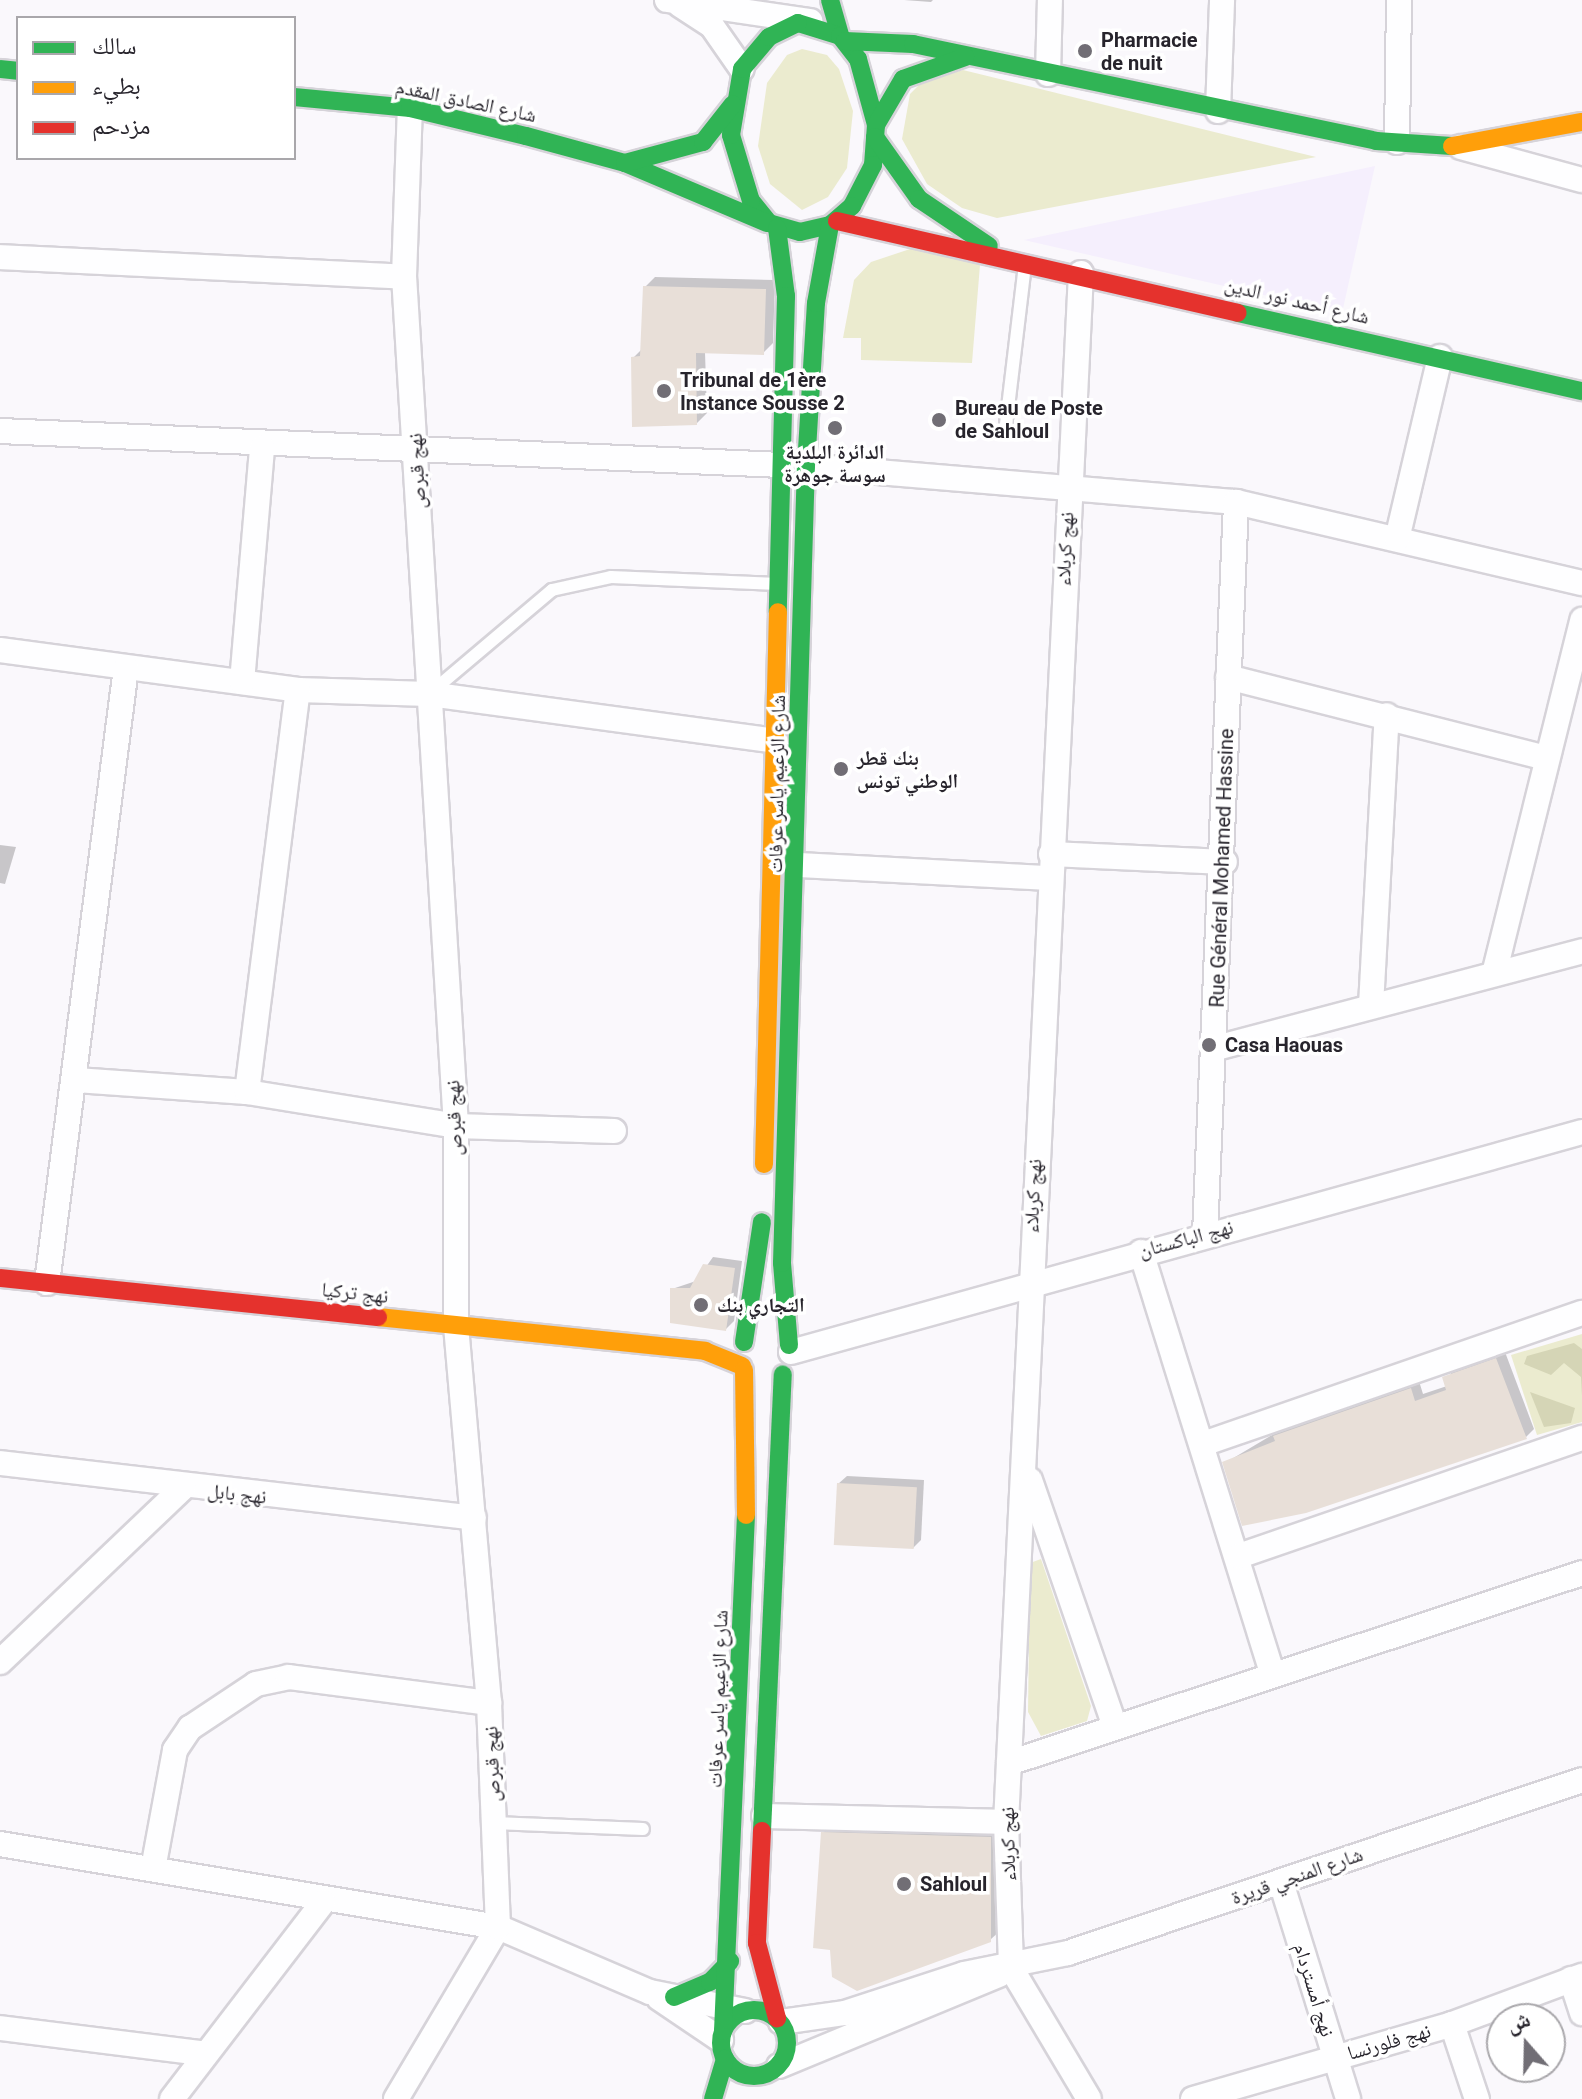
<!DOCTYPE html>
<meta charset="utf-8">
<style>
body{margin:0}
#map{position:relative;width:1582px;height:2099px;overflow:hidden;background:#faf8fc;font-family:Roboto,"Noto Naskh Arabic",sans-serif}
div>[style]{position:absolute}
.built>*{inset:0;background:#f5effd}
.green>*{inset:0;background:#ebebcf}
.forest>*{inset:0;background:#d5d5b6}
.shadow>*{inset:0;background:#0003}
.building>*{inset:0;background:#e8dfd8;transform-origin:0 0}
.roads{filter:drop-shadow(2px 0 #d6d3d9) drop-shadow(-2px 0 #d6d3d9) drop-shadow(0 2px #d6d3d9) drop-shadow(0 -2px #d6d3d9)}
.lane>*{height:12px;margin:-6px;padding:0 6px;transform-origin:6px;border-radius:6px;background:#fefeff}
.street>*{height:24px;margin:-12px;padding:0 12px;transform-origin:12px;border-radius:12px;background:#fefeff}
.fast>*{height:18px;margin:-9px;padding:0 9px;transform-origin:9px;border-radius:9px;background:#30b455}
.fast>.ring{margin:-9px;padding:0;box-sizing:content-box;background:none;border:18px solid #30b455;border-radius:50%}
.slow>*{height:18px;margin:-9px;padding:0 9px;transform-origin:9px;border-radius:9px;background:#ff9f0a}
.jam>*{height:18px;margin:-9px;padding:0 9px;transform-origin:9px;border-radius:9px;background:#e5322d}
.dots>*{width:22px;height:22px;translate:-50% -50%;box-sizing:border-box;border:4px solid #fff;border-radius:50%}
span{translate:-50% -50%;white-space:nowrap;text-align:center;line-height:1.15;-webkit-text-stroke:7px #fff;paint-order:stroke}
.poi-label{font-size:20px;color:#27242c;font-weight:700}
.left{translate:0 -50%;text-align:left}
.street-label{font-size:20px;color:#27242c}
.legend{position:absolute;left:16px;top:16px;width:280px;height:144px;box-sizing:border-box;background:#fff;border:2px solid #a9a7ab;margin:0;padding:10px 14px;list-style:none;font-size:24px;color:#27242c}
.legend li{display:flex;align-items:center;gap:16px;height:40px}
.legend b{width:40px;border:2px solid #a9a7ab}
.north{position:absolute;left:1486px;top:2003px;width:80px;height:80px;box-sizing:border-box;background:#fff;border:2px solid #a9a7ab;border-radius:50%;rotate:340deg;font-size:22px;font-weight:700;line-height:32px;text-align:center;color:#27242c}
.north::after{content:'';display:block;margin:auto;width:28px;height:36px;background:#716e75;clip-path:polygon(50% 0,100% 100%,50% 72%,0 100%)}
</style>
<div id="map">
<div class="built">
<i style="clip-path:polygon(1375px 166px,1342px 313px,1024px 240px)"></i>
</div>
<div class="green">
<i style="clip-path:polygon(802px 49px,827px 55px,839px 69px,853px 111px,847px 168px,828px 197px,802px 210px,770px 184px,758px 146px,767px 83px,787px 55px)"></i>
<i style="clip-path:polygon(963px 70px,1316px 157px,997px 218px,962px 208px,927px 184px,902px 139px,910px 94px,922px 82px)"></i>
<i style="clip-path:polygon(913px 248px,980px 265px,972px 363px,861px 360px,861px 338px,843px 338px,854px 280px,871px 262px)"></i>
<i style="clip-path:polygon(1582px 1334px,1582px 1422px,1537px 1435px,1511px 1355px)"></i>
<i style="clip-path:polygon(1041px 1559px,1091px 1706px,1087px 1721px,1041px 1736px,1028px 1712px,1030px 1563px)"></i>
</div>
<div class="forest">
<i style="clip-path:polygon(1574px 1343px,1582px 1349px,1582px 1396px,1581px 1377px,1564px 1363px,1551px 1375px,1524px 1364px,1527px 1356px)"></i>
<i style="clip-path:polygon(1530px 1392px,1575px 1408px,1571px 1423px,1544px 1427px)"></i>
</div>
<div class="shadow">
<i style="clip-path:polygon(904px 0,933px 0,931px 2px)"></i>
<i style="clip-path:polygon(655px 277px,775px 280px,773px 343px,763px 353px,705px 352px,707px 413px,697px 423px,633px 358px,643px 348px,645px 287px)"></i>
<i style="clip-path:polygon(0 845px,16px 847px,5px 884px,0 883px)"></i>
<i style="clip-path:polygon(713px 1257px,742px 1261px,734px 1321px,726px 1329px,672px 1289px,696px 1281px)"></i>
<i style="clip-path:polygon(1505px 1352px,1534px 1429px,1526px 1437px,1225px 1463px,1284px 1428px,1419px 1381px,1423px 1394px,1447px 1386px,1452px 1370px)"></i>
<i style="clip-path:polygon(847px 1476px,924px 1480px,921px 1540px,913px 1548px,838px 1484px)"></i>
<i style="clip-path:polygon(834px 1822px,1001px 1826px,1002px 1929px,990px 1940px,831px 1948px,823px 1833px)"></i>
</div>
<div class="building">
<i style="clip-path:polygon(643px 286px,766px 289px,764px 355px,696px 353px,697px 425px,632px 427px,631px 357px,640px 356px)"></i>
<i style="clip-path:polygon(703px 1264px,735px 1268px,726px 1331px,670px 1323px,670px 1288px,690px 1288px)"></i>
<i style="clip-path:polygon(1496px 1358px,1527px 1439px,1306px 1513px,1242px 1526px,1222px 1462px,1275px 1441px,1273px 1436px,1411px 1388px,1415px 1401px,1446px 1390px,1442px 1377px)"></i>
<i style="left:837px;top:1483px;width:80px;height:62px;rotate:3deg"></i>
<i style="clip-path:polygon(821px 1832px,991px 1837px,991px 1942px,857px 1991px,832px 1977px,830px 1950px,813px 1948px)"></i>
</div>
<div class="roads">
<div class="lane">
<i style="left:1006px;top:424px;width:161px;rotate:-83.2deg"></i>
<i style="left:429px;top:694px;width:161px;rotate:-40.2deg"></i>
<i style="left:552px;top:590px;width:60px;rotate:-12.4deg"></i>
<i style="left:611px;top:577px;width:167px;rotate:2.4deg"></i>
<i style="left:494px;top:1823px;width:149px;rotate:2.3deg"></i>
</div>
<div class="street">
<i style="left:667px;top:0;width:145px;rotate:8.4deg"></i>
<i style="left:680px;top:5px;width:38px;rotate:33deg"></i>
<i style="left:712px;top:26px;width:52px;rotate:55.1deg"></i>
<i style="left:1048px;top:74px;width:74px;rotate:-88.5deg"></i>
<i style="left:1218px;top:111px;width:111px;rotate:-87.9deg"></i>
<i style="left:1397px;top:142px;width:142px;rotate:-89.2deg"></i>
<i style="left:1461px;top:147px;width:125px;rotate:15.3deg"></i>
<i style="left:0;top:257px;width:404px;rotate:2.8deg"></i>
<i style="left:1081px;top:273px;width:1551px;rotate:92.77deg"></i>
<i style="left:1006px;top:1822px;width:146px;rotate:88deg"></i>
<i style="left:1011px;top:1968px;width:152px;rotate:59.2deg"></i>
<i style="left:0;top:431px;width:783px;rotate:2.49deg"></i>
<i style="left:806px;top:466px;width:432px;rotate:4.8deg"></i>
<i style="left:1236px;top:502px;width:355px;rotate:13.2deg"></i>
<i style="left:1397px;top:539px;width:187px;rotate:-76.7deg"></i>
<i style="left:0;top:650px;width:301px;rotate:7.6deg"></i>
<i style="left:298px;top:690px;width:131px;rotate:1.7deg"></i>
<i style="left:429px;top:694px;width:349px;rotate:7.7deg"></i>
<i style="left:1228px;top:677px;width:327px;rotate:14.3deg"></i>
<i style="left:242px;top:682px;width:235px;rotate:-85.1deg"></i>
<i style="left:1051px;top:854px;width:174px;rotate:2.6deg"></i>
<i style="left:799px;top:865px;width:251px;rotate:3deg"></i>
<i style="left:1495px;top:970px;width:361px;rotate:-76deg"></i>
<i style="left:1371px;top:1006px;width:291px;rotate:-86.9deg"></i>
<i style="left:1216px;top:1048px;width:379px;rotate:-14.8deg"></i>
<i style="left:76px;top:1080px;width:171px;rotate:4deg"></i>
<i style="left:247px;top:1092px;width:212px;rotate:9.2deg"></i>
<i style="left:456px;top:1126px;width:158px;rotate:1.8deg"></i>
<i style="left:247px;top:1092px;width:405px;rotate:-82.8deg"></i>
<i style="left:1205px;top:1234px;width:733px;rotate:-87.57deg"></i>
<i style="left:1141px;top:1252px;width:443px;rotate:72.7deg"></i>
<i style="left:47px;top:1283px;width:620px;rotate:-82.68deg"></i>
<i style="left:791px;top:1352px;width:821px;rotate:-15.54deg"></i>
<i style="left:1203px;top:1444px;width:401px;rotate:-19.1deg"></i>
<i style="left:0;top:1463px;width:477px;rotate:6.6deg"></i>
<i style="left:1030px;top:1480px;width:261px;rotate:71deg"></i>
<i style="left:1239px;top:1556px;width:363px;rotate:-19deg"></i>
<i style="left:0;top:1662px;width:253px;rotate:-43.6deg"></i>
<i style="left:1009px;top:1763px;width:604px;rotate:-18.34deg"></i>
<i style="left:764px;top:1816px;width:242px;rotate:1.4deg"></i>
<i style="left:0;top:1844px;width:505px;rotate:9.46deg"></i>
<i style="left:498px;top:1927px;width:165px;rotate:23.2deg"></i>
<i style="left:650px;top:1992px;width:97px;rotate:11.3deg"></i>
<i style="left:153px;top:1869px;width:121px;rotate:-79.5deg"></i>
<i style="left:175px;top:1750px;width:27px;rotate:-56deg"></i>
<i style="left:190px;top:1728px;width:79px;rotate:-33.7deg"></i>
<i style="left:256px;top:1684px;width:33px;rotate:-12deg"></i>
<i style="left:288px;top:1677px;width:203px;rotate:7.4deg"></i>
<i style="left:1281px;top:1882px;width:227px;rotate:72.8deg"></i>
<i style="left:1571px;top:1979px;width:36px;rotate:72deg"></i>
<i style="left:659px;top:1998px;width:75px;rotate:34.1deg"></i>
<i style="left:781px;top:2022px;width:65px;rotate:-8deg"></i>
<i style="left:845px;top:2013px;width:125px;rotate:-18.1deg"></i>
<i style="left:964px;top:1974px;width:106px;rotate:-11.4deg"></i>
<i style="left:1068px;top:1953px;width:542px;rotate:-18.6deg"></i>
<i style="left:1452px;top:2024px;width:79px;rotate:71.6deg"></i>
<i style="left:0;top:2028px;width:203px;rotate:7.1deg"></i>
<i style="left:779px;top:2066px;width:238px;rotate:-22.5deg"></i>
<i style="left:172px;top:2099px;width:248px;rotate:-52.5deg"></i>
<i style="left:396px;top:2099px;width:200px;rotate:-59.3deg"></i>
<i style="left:498px;top:1927px;width:224px;rotate:-92.3deg"></i>
<i style="left:489px;top:1703px;width:378px;rotate:-95deg"></i>
<i style="left:456px;top:1326px;width:200px;rotate:-90deg"></i>
<i style="left:456px;top:1126px;width:851px;rotate:-93.5deg"></i>
<i style="left:404px;top:277px;width:169px;rotate:-88deg"></i>
<i style="left:1193px;top:2099px;width:270px;rotate:-16.1deg"></i>
<i style="left:1452px;top:2024px;width:139px;rotate:-20.3deg"></i>
</div>
<div class="fast">
<i style="left:830px;top:0;width:37px;rotate:74deg"></i>
<i style="left:798px;top:23px;width:44px;rotate:17.2deg"></i>
<i style="left:840px;top:36px;width:29px;rotate:52deg"></i>
<i style="left:858px;top:59px;width:68px;rotate:74.7deg"></i>
<i style="left:876px;top:125px;width:40px;rotate:94.3deg"></i>
<i style="left:873px;top:165px;width:46px;rotate:117.1deg"></i>
<i style="left:852px;top:206px;width:29px;rotate:139deg"></i>
<i style="left:830px;top:225px;width:31px;rotate:167deg"></i>
<i style="left:800px;top:232px;width:32px;rotate:-164deg"></i>
<i style="left:769px;top:223px;width:28px;rotate:-129deg"></i>
<i style="left:751px;top:201px;width:69px;rotate:-106.9deg"></i>
<i style="left:731px;top:135px;width:67px;rotate:-80.5deg"></i>
<i style="left:742px;top:69px;width:42px;rotate:-49.8deg"></i>
<i style="left:769px;top:37px;width:32px;rotate:-26deg"></i>
<i style="left:845px;top:41px;width:68px;rotate:2.5deg"></i>
<i style="left:913px;top:44px;width:473px;rotate:11.8deg"></i>
<i style="left:1376px;top:141px;width:76px;rotate:3.8deg"></i>
<i style="left:0;top:69px;width:18px;rotate:6deg"></i>
<i style="left:294px;top:97px;width:117px;rotate:5.4deg"></i>
<i style="left:410px;top:108px;width:119px;rotate:13.6deg"></i>
<i style="left:526px;top:136px;width:103px;rotate:15.3deg"></i>
<i style="left:625px;top:163px;width:154px;rotate:22.9deg"></i>
<i style="left:876px;top:125px;width:53px;rotate:-59.6deg"></i>
<i style="left:903px;top:79px;width:66px;rotate:-19.5deg"></i>
<i style="left:875px;top:137px;width:76px;rotate:54.6deg"></i>
<i style="left:919px;top:199px;width:84px;rotate:33.9deg"></i>
<i style="left:625px;top:163px;width:81px;rotate:-15.1deg"></i>
<i style="left:703px;top:142px;width:48px;rotate:-51.7deg"></i>
<i style="left:777px;top:228px;width:69px;rotate:82.5deg"></i>
<i style="left:786px;top:296px;width:316px;rotate:91.5deg"></i>
<i style="left:1238px;top:313px;width:353px;rotate:12.8deg"></i>
<i style="left:744px;top:1342px;width:121px;rotate:-81.5deg"></i>
<i style="left:789px;top:1345px;width:82px;rotate:-94.9deg"></i>
<i style="left:782px;top:1263px;width:797px;rotate:-88.28deg"></i>
<i style="left:806px;top:466px;width:163px;rotate:-86.5deg"></i>
<i style="left:816px;top:303px;width:79px;rotate:-79.8deg"></i>
<i style="left:762px;top:1831px;width:457px;rotate:-87.4deg"></i>
<i style="left:674px;top:1997px;width:39px;rotate:-23deg"></i>
<i style="left:710px;top:1982px;width:29px;rotate:-46deg"></i>
<i class="ring" style="left:721px;top:2010px;width:48px;height:48px"></i>
<i style="left:723px;top:2031px;width:517px;rotate:-87.45deg"></i>
<i style="left:713px;top:2099px;width:42px;rotate:-73.3deg"></i>
</div>
<div class="slow">
<i style="left:1452px;top:146px;width:132px;rotate:-10.5deg"></i>
<i style="left:764px;top:1164px;width:552px;rotate:-88.55deg"></i>
<i style="left:378px;top:1317px;width:329px;rotate:5.9deg"></i>
<i style="left:705px;top:1351px;width:40px;rotate:22deg"></i>
<i style="left:744px;top:1370px;width:145px;rotate:89.2deg"></i>
</div>
<div class="jam">
<i style="left:837px;top:221px;width:411px;rotate:12.9deg"></i>
<i style="left:0;top:1278px;width:380px;rotate:5.9deg"></i>
<i style="left:762px;top:1831px;width:112px;rotate:92.6deg"></i>
<i style="left:757px;top:1943px;width:78px;rotate:75.1deg"></i>
</div>
</div>
<div class="dots">
<i style="left:1085px;top:51px;background:#716e75"></i>
<i style="left:664px;top:391px;background:#716e75"></i>
<i style="left:939px;top:420px;background:#716e75"></i>
<i style="left:835px;top:428px;background:#716e75"></i>
<i style="left:841px;top:769px;background:#716e75"></i>
<i style="left:1209px;top:1045px;background:#716e75"></i>
<i style="left:701px;top:1305px;background:#716e75"></i>
<i style="left:904px;top:1884px;background:#716e75"></i>
</div>
<div class="poi-label">
<span class="left" style="left:1101px;top:52px">Pharmacie<br>de nuit</span>
<span class="left" style="left:680px;top:392px">Tribunal de 1ère<br>Instance Sousse 2</span>
<span class="left" style="left:955px;top:420px">Bureau de Poste<br>de Sahloul</span>
<span style="left:835px;top:464px">الدائرة البلدية<br>سوسة جوهرة</span>
<span class="left" style="left:857px;top:770px">بنك قطر<br>الوطني تونس</span>
<span class="left" style="left:1225px;top:1045px">Casa Haouas</span>
<span class="left" style="left:717px;top:1305px">التجاري بنك</span>
<span class="left" style="left:920px;top:1884px">Sahloul</span>
</div>
<div class="street-label">
<span style="left:466px;top:101px;rotate:12deg">شارع الصادق المقدم</span>
<span style="left:1297px;top:301px;rotate:13deg">شارع أحمد نور الدين</span>
<span style="left:417px;top:471px;rotate:-93deg">نهج قبرص</span>
<span style="left:1065px;top:549px;rotate:-87deg">نهج كربلاء</span>
<span style="left:777px;top:784px;rotate:-89deg">شارع الزعيم ياسر عرفات</span>
<span style="left:1222px;top:868px;rotate:-88deg">Rue Général Mohamed Hassine</span>
<span style="left:454px;top:1118px;rotate:-92deg">نهج قبرص</span>
<span style="left:1033px;top:1196px;rotate:-87deg">نهج كربلاء</span>
<span style="left:1186px;top:1239px;rotate:-15deg">نهج الباكستان</span>
<span style="left:355px;top:1293px;rotate:6deg">نهج تركيا</span>
<span style="left:237px;top:1494px;rotate:6deg">نهج بابل</span>
<span style="left:718px;top:1699px;rotate:-88deg">شارع الزعيم ياسر عرفات</span>
<span style="left:492px;top:1764px;rotate:-92deg">نهج قبرص</span>
<span style="left:1008px;top:1844px;rotate:-91deg">نهج كربلاء</span>
<span style="left:1297px;top:1876px;rotate:-19deg">شارع المنجي قريرة</span>
<span style="left:1314px;top:1990px;rotate:73deg">نهج أمستردام</span>
<span style="left:1389px;top:2042px;rotate:-16deg">نهج فلورنسا</span>
</div>
<ul class="legend">
<li><b style="height:10px;background:#30b455"></b>سالك</li>
<li><b style="height:10px;background:#ff9f0a"></b>بطيء</li>
<li><b style="height:10px;background:#e5322d"></b>مزدحم</li>
</ul>
<div class="north">ش</div>
</div>
